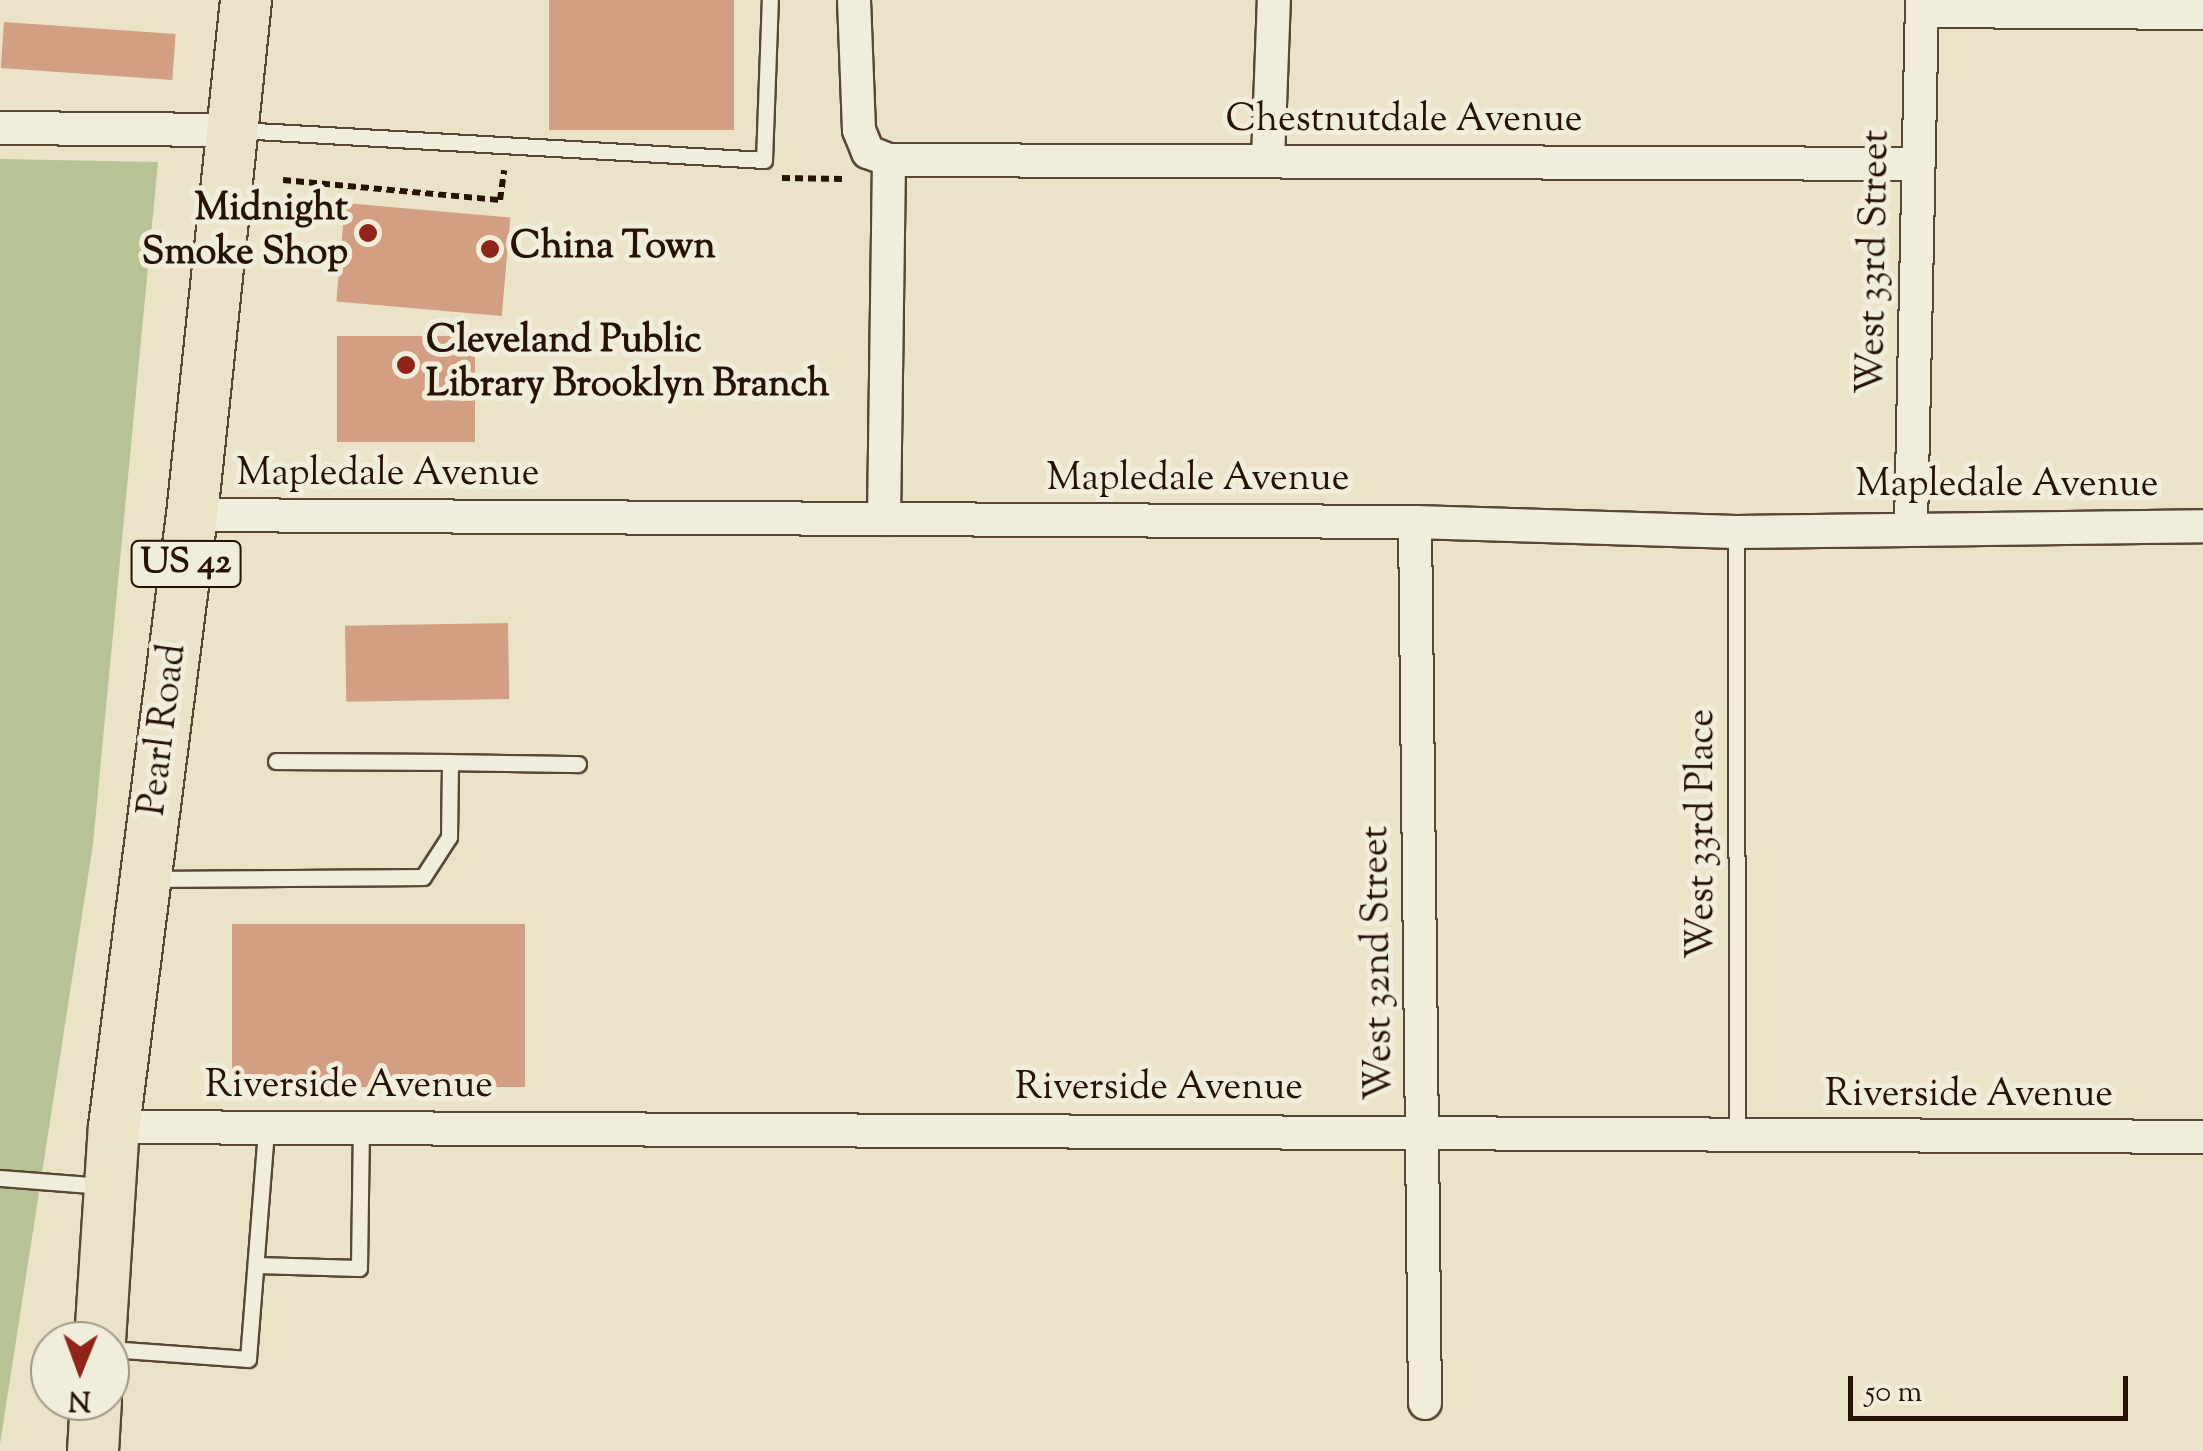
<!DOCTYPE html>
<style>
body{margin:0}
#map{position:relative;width:2203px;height:1451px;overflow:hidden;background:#eae3c8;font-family:"Sorts Mill Goudy",serif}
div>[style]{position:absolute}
.green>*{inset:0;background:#b7c395}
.building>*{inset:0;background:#d39f83;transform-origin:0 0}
.path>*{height:6px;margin-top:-3px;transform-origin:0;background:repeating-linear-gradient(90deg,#271304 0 8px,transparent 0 13px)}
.roads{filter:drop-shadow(2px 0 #584735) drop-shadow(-2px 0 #584735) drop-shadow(0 2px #584735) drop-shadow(0 -2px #584735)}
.service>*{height:15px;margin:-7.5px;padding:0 7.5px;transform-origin:7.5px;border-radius:7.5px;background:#f1eddb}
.minor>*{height:32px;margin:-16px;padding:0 16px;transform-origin:16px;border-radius:16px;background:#f1eddb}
.primary>*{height:50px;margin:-25px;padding:0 25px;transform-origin:25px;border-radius:25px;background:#eae3c8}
.dots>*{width:28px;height:28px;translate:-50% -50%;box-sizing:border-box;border:5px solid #f1eddb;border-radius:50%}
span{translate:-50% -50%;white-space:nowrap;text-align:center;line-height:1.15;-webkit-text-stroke:10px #f1eddb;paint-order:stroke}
.shield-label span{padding:2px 8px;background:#f1eddb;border:2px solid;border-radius:8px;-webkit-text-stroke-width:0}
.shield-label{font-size:35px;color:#271304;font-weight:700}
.street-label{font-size:38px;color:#271304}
.poi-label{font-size:38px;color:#271304;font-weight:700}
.right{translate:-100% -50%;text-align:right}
.left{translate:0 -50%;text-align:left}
.north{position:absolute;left:30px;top:1321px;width:100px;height:100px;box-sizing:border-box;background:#f1eddb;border:2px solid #a09685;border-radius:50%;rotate:181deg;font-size:28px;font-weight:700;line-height:40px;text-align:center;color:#271304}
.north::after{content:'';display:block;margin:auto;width:35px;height:45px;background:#8f2418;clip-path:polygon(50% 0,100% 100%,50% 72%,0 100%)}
.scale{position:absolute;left:1848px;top:1376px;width:280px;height:45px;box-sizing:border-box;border:5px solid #271304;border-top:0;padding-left:12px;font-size:30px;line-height:35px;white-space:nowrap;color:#271304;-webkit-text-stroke:8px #f1eddb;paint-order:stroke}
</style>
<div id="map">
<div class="green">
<i style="clip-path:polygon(0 159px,158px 162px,93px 844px,0 1444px)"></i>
</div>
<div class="building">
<i style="left:549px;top:0;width:185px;height:130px"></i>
<i style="left:4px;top:22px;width:172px;height:46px;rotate:4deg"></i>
<i style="left:345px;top:203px;width:166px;height:99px;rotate:5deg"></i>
<i style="left:337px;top:336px;width:138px;height:106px"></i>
<i style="left:508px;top:623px;width:76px;height:163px;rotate:89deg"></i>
<i style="left:232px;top:924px;width:293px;height:163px"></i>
</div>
<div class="path">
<i style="left:782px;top:178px;width:63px;rotate:0.9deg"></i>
<i style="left:283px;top:180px;width:218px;rotate:5.3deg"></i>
<i style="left:500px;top:200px;width:30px;rotate:-82deg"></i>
</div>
<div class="roads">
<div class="service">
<i style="left:238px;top:130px;width:527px;rotate:3.26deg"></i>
<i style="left:764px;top:160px;width:160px;rotate:-87.9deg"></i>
<i style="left:1736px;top:532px;width:604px;rotate:89.91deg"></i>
<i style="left:450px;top:762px;width:128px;rotate:0.9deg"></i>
<i style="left:155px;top:879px;width:268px;rotate:-0.4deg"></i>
<i style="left:423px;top:877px;width:48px;rotate:-57deg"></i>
<i style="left:449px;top:837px;width:75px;rotate:-89.2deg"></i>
<i style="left:450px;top:762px;width:174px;rotate:-179.7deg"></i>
<i style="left:0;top:1178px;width:102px;rotate:4.5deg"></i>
<i style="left:256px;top:1265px;width:103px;rotate:1.7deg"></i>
<i style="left:359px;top:1268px;width:140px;rotate:-89.2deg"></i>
<i style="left:110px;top:1349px;width:138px;rotate:4.1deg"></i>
<i style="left:248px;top:1359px;width:232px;rotate:-85.5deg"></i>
</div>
<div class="minor">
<i style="left:854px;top:0;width:130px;rotate:87.8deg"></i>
<i style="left:859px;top:130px;width:24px;rotate:68deg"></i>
<i style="left:868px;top:152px;width:22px;rotate:21deg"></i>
<i style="left:889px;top:160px;width:1029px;rotate:0.22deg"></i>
<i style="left:1922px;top:11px;width:281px;rotate:0.4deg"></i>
<i style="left:0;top:128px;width:235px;rotate:0.5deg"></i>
<i style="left:1268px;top:160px;width:160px;rotate:-87.9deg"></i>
<i style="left:192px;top:515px;width:1223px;rotate:0.33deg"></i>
<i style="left:1415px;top:522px;width:321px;rotate:1.8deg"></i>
<i style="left:1736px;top:532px;width:467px;rotate:-0.7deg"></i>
<i style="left:884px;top:519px;width:359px;rotate:-89.2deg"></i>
<i style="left:1415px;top:522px;width:881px;rotate:89.35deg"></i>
<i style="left:1911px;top:526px;width:526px;rotate:-88.8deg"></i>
<i style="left:114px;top:1127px;width:2089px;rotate:0.27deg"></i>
</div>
<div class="primary">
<i style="left:100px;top:1341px;width:214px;rotate:-86.3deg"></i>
<i style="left:114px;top:1127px;width:617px;rotate:-82.74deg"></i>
<i style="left:192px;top:515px;width:518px;rotate:-84.01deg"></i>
<i style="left:93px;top:1451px;width:50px;rotate:-86.6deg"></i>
</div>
</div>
<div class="dots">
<i style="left:368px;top:233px;background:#8f2418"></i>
<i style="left:490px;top:249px;background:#8f2418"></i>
<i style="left:406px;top:365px;background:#8f2418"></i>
</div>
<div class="shield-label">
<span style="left:186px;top:564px">US 42</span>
</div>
<div class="street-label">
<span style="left:1404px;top:122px">Chestnutdale Avenue</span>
<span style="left:1876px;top:262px;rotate:-89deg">West 33rd Street</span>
<span style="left:388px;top:476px">Mapledale Avenue</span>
<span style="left:1198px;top:481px">Mapledale Avenue</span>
<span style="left:2007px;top:487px">Mapledale Avenue</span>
<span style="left:165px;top:730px;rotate:-83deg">Pearl Road</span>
<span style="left:1704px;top:834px;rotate:-90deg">West 33rd Place</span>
<span style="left:1380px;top:963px;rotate:-91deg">West 32nd Street</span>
<span style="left:349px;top:1088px">Riverside Avenue</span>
<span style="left:1159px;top:1090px">Riverside Avenue</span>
<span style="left:1969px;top:1097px">Riverside Avenue</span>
</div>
<div class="poi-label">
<span class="right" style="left:348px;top:233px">Midnight<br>Smoke Shop</span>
<span class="left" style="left:510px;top:249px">China Town</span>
<span class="left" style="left:426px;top:365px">Cleveland Public<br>Library Brooklyn Branch</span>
</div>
<div class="north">N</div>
<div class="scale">50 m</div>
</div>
